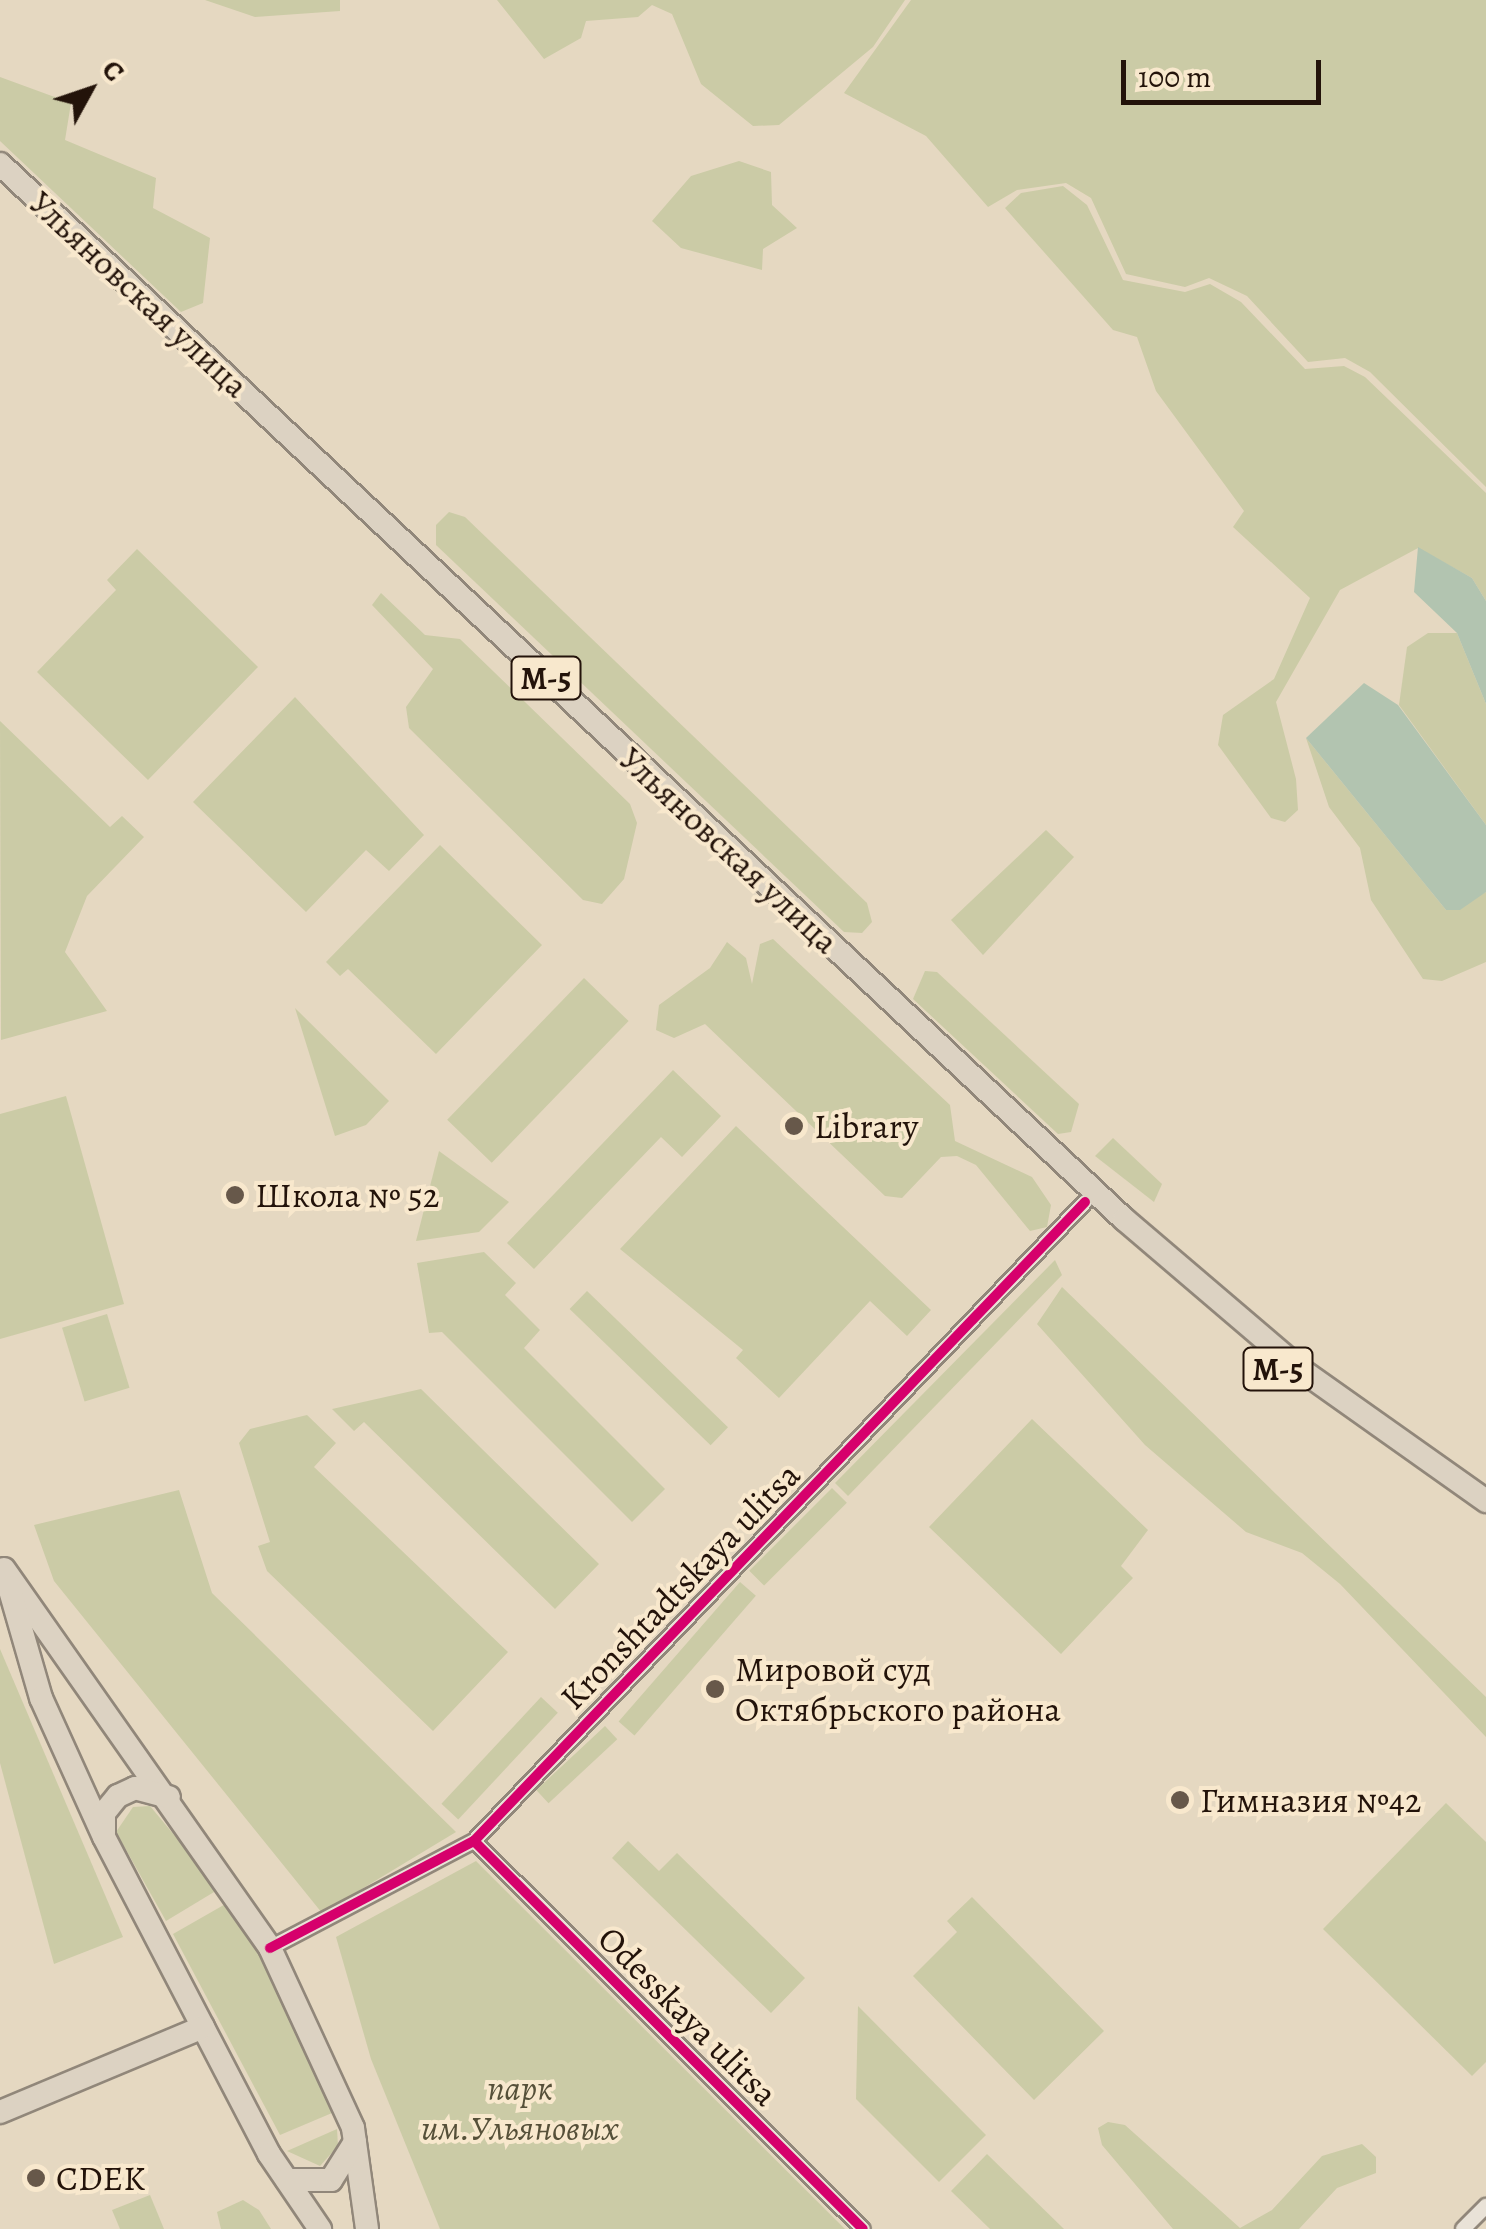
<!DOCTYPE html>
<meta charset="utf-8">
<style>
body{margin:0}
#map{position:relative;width:1486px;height:2229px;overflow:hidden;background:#e5d8c1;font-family:Alegreya,serif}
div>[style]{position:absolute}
.green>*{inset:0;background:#cbcba6;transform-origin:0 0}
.water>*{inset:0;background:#b2c4b0}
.roads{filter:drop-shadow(2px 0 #91877a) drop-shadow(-2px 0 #91877a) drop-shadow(0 2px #91877a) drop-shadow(0 -2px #91877a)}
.minor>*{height:14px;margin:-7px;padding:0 7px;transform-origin:7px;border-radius:7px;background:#e9e2d7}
.primary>*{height:22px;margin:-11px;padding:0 11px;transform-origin:11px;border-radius:11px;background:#dcd2c2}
.trunk>*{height:22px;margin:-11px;padding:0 11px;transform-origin:11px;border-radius:11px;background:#dcd2c2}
.cycleway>*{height:10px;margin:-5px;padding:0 5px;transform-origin:5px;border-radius:5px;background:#d6006c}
.dots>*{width:28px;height:28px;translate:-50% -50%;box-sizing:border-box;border:5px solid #f8e8cd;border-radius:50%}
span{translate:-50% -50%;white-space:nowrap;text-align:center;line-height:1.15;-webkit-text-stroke:8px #f8e8cd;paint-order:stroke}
.shield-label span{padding:2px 8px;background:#f8e8cd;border:2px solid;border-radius:8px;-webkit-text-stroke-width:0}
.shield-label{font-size:32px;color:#23130a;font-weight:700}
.street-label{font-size:35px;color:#23130a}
.poi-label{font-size:35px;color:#23130a}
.left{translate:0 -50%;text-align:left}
.park-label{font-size:35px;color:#565039;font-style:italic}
.north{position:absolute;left:40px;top:40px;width:100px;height:100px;-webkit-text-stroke:8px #f8e8cd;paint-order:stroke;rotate:50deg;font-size:28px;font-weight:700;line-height:40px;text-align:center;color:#23130a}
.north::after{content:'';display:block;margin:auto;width:35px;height:45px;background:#23130a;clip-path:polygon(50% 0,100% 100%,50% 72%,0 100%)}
.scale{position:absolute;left:1121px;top:60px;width:200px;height:45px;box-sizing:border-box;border:5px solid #23130a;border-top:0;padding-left:12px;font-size:30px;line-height:35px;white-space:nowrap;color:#23130a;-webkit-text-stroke:8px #f8e8cd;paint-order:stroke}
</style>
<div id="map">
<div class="green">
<i style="clip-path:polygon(205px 0,340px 0,340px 11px,255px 17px)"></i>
<i style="clip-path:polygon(497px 0,905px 0,873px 47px,779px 125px,753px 126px,701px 84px,672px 14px,652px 5px,638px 17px,586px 21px,581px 38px,544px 59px)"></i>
<i style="clip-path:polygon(911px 0,1486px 0,1486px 487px,1370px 372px,1345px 358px,1308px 362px,1247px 296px,1209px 278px,1185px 287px,1126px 274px,1091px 198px,1066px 183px,1017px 190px,988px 207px,926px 136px,844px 93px)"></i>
<i style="clip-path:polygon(0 77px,71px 103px,65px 140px,156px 178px,153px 208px,210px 238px,203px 303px,181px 312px,0 141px)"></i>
<i style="clip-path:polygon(739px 161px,771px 172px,772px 205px,797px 228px,763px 249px,762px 270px,681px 248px,652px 221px,691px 176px)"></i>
<i style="clip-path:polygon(1063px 186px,1087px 205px,1123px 280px,1185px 292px,1210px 284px,1241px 302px,1305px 369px,1344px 366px,1365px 377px,1486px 493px,1486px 601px,1472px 578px,1418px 548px,1340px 590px,1276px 702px,1296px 779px,1298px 810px,1285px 822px,1271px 818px,1218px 745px,1223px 715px,1274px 679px,1310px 598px,1233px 527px,1244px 511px,1156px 391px,1137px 337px,1113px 330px,1005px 208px,1021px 193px)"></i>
<i style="clip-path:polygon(449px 512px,465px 517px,867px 903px,872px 922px,862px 933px,844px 932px,436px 545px,436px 525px)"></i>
<i style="clip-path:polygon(137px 549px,258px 667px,148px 780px,37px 672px,116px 590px,107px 580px)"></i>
<i style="clip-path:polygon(381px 593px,425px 635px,460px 639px,630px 804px,637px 823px,624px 879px,602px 904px,583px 900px,409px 728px,406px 707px,433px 669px,372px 605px)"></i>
<i style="clip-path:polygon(1428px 633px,1457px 633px,1486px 704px,1486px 825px,1399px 705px,1407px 647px)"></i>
<i style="clip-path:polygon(295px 697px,424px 835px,389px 871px,366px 850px,306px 912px,193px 802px)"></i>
<i style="clip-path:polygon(0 721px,110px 827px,122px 816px,144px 837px,87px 896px,65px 952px,107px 1011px,1px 1040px)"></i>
<i style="clip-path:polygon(1306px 738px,1446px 910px,1486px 892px,1486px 962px,1442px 981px,1423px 979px,1371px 900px,1360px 848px,1329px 807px)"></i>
<i style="clip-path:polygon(1046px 830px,1074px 857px,983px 955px,951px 920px)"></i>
<i style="clip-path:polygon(440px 845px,542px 945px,436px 1054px,348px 969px,340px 976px,326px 962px)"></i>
<i style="clip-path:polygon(773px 939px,950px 1105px,955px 1141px,1032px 1177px,1051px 1205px,1047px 1227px,1030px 1231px,976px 1165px,957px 1156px,941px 1157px,902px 1198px,885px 1196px,705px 1024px,674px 1038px,656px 1030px,659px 1005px,710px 968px,727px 942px,746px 958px,752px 984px,760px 944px)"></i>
<i style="clip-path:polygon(925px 971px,937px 972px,1079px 1104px,1071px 1132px,1058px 1134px,913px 999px)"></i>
<i style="left:584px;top:978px;width:62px;height:197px;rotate:44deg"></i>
<i style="clip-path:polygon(295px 1008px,389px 1101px,366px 1125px,335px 1136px)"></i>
<i style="clip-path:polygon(673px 1070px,721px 1116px,682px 1157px,661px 1137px,534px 1269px,507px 1243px)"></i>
<i style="clip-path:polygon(66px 1096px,124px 1304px,0 1339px,0 1114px)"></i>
<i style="clip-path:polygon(736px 1126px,931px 1310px,907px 1336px,870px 1301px,779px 1398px,736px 1358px,743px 1350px,620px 1249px)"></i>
<i style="clip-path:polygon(1113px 1138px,1162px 1184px,1154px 1202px,1095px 1156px)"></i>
<i style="clip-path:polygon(439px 1151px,509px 1202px,479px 1232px,416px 1241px)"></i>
<i style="clip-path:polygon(484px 1252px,516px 1283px,505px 1295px,540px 1330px,524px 1348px,665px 1489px,632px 1522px,442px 1332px,429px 1333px,417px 1263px)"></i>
<i style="clip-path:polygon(1055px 1260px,1062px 1275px,848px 1496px,835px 1483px)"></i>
<i style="clip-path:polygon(1062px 1287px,1486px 1697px,1486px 1737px,1340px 1584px,1302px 1553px,1246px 1532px,1145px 1445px,1037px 1324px)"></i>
<i style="left:587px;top:1291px;width:196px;height:25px;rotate:44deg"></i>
<i style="left:107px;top:1314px;width:77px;height:47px;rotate:73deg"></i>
<i style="clip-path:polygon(421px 1389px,599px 1564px,555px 1609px,364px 1422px,354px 1431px,332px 1409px)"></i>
<i style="clip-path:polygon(307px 1415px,336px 1443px,314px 1467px,508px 1652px,433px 1731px,267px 1571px,258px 1546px,270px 1542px,239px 1443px,250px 1429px)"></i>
<i style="clip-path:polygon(1032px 1419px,1148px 1530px,1121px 1566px,1133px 1578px,1061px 1654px,929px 1527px)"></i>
<i style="left:832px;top:1488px;width:21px;height:117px;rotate:45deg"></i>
<i style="clip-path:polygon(179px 1490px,212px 1593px,456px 1832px,322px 1913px,54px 1581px,34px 1525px)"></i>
<i style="left:740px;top:1582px;width:21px;height:185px;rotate:41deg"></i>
<i style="clip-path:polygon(0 1649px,123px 1937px,54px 1964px,0 1763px)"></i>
<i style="left:541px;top:1697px;width:23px;height:146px;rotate:43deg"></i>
<i style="left:605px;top:1726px;width:18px;height:94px;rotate:47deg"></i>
<i style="clip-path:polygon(1446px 1803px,1486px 1842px,1486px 2062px,1472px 2076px,1323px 1929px)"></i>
<i style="clip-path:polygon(150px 1806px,219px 1889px,166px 1921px,116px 1832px,133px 1807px)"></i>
<i style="clip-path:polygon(628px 1841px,659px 1871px,677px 1853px,805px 1978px,771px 2013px,612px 1858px)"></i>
<i style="clip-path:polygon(476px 1861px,845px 2229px,440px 2229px,371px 2059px,336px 1937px)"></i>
<i style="clip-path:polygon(972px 1897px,1104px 2031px,1034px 2100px,913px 1976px,957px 1932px,947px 1921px)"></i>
<i style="clip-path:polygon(229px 1902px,295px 2020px,332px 2113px,280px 2135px,173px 1934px)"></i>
<i style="clip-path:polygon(858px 2006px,986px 2135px,939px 2182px,856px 2099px)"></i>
<i style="clip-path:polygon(1108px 2122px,1125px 2125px,1240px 2228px,1272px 2210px,1322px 2156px,1362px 2144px,1376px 2157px,1376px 2173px,1337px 2188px,1299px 2229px,1173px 2229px,1102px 2145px,1098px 2128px)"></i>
<i style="clip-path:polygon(337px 2129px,338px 2146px,320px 2166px,287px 2151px)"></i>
<i style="clip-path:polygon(987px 2154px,1064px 2229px,990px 2229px,951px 2191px)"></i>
<i style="clip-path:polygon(150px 2195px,164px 2229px,120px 2229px,112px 2210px)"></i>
<i style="clip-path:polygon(243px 2200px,259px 2210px,271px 2229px,221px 2229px,217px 2212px)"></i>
</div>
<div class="water">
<i style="clip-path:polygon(1418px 547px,1472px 578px,1486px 601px,1486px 704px,1457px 633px,1414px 592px)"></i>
<i style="clip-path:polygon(1364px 683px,1398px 705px,1486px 825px,1486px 892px,1460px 910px,1446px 910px,1306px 738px)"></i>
</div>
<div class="roads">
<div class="minor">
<i style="left:474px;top:1841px;width:549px;rotate:44.93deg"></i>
<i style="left:270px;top:1948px;width:230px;rotate:-27.7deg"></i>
<i style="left:474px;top:1841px;width:884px;rotate:-46.28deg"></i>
<i style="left:1463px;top:2229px;width:33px;rotate:-45deg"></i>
</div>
<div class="primary">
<i style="left:4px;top:1569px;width:463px;rotate:54.9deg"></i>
<i style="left:270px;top:1948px;width:198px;rotate:65.2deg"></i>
<i style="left:353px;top:2128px;width:102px;rotate:82.1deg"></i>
<i style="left:9px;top:1587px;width:116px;rotate:73.9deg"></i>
<i style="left:41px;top:1698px;width:153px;rotate:65.6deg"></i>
<i style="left:104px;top:1837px;width:357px;rotate:62.5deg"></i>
<i style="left:269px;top:2154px;width:91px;rotate:55.8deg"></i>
<i style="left:104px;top:1833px;width:20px;rotate:-90deg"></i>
<i style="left:104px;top:1813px;width:22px;rotate:-51deg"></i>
<i style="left:118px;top:1796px;width:19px;rotate:-25deg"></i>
<i style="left:135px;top:1788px;width:35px;rotate:15deg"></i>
<i style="left:0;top:2112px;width:220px;rotate:-22.7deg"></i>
<i style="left:287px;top:2180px;width:44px"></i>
<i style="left:331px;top:2180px;width:45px;rotate:-57.7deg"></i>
</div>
<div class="trunk">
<i style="left:0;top:164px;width:1542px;rotate:43.19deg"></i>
<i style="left:1124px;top:1219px;width:228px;rotate:40.5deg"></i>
<i style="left:1297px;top:1367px;width:232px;rotate:35.3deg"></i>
</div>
</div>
<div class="cycleway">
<i style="left:474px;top:1841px;width:549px;rotate:44.93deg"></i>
<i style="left:270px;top:1948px;width:230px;rotate:-27.7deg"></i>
<i style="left:474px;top:1841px;width:884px;rotate:-46.28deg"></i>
</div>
<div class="dots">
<i style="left:794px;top:1126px;background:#67584a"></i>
<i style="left:235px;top:1195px;background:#67584a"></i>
<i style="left:715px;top:1689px;background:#67584a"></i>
<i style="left:1180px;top:1800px;background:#67584a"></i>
<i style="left:36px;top:2178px;background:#67584a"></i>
</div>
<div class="shield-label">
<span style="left:546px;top:678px">М-5</span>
<span style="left:1278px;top:1369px">М-5</span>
</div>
<div class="street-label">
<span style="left:139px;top:294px;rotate:43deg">Ульяновская улица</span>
<span style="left:729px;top:850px;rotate:43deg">Ульяновская улица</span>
<span style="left:680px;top:1586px;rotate:-46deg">Kronshtadtskaya ulitsa</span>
<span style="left:688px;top:2016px;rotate:45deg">Odesskaya ulitsa</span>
</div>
<div class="poi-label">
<span class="left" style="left:814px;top:1126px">Library</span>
<span class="left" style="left:255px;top:1195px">Школа № 52</span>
<span class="left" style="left:735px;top:1689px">Мировой суд<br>Октябрьского района</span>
<span class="left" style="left:1200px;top:1800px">Гимназия №42</span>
<span class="left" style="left:56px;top:2178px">CDEK</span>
</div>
<div class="park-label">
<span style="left:520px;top:2108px">парк<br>им.Ульяновых</span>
</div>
<div class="north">С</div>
<div class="scale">100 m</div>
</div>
